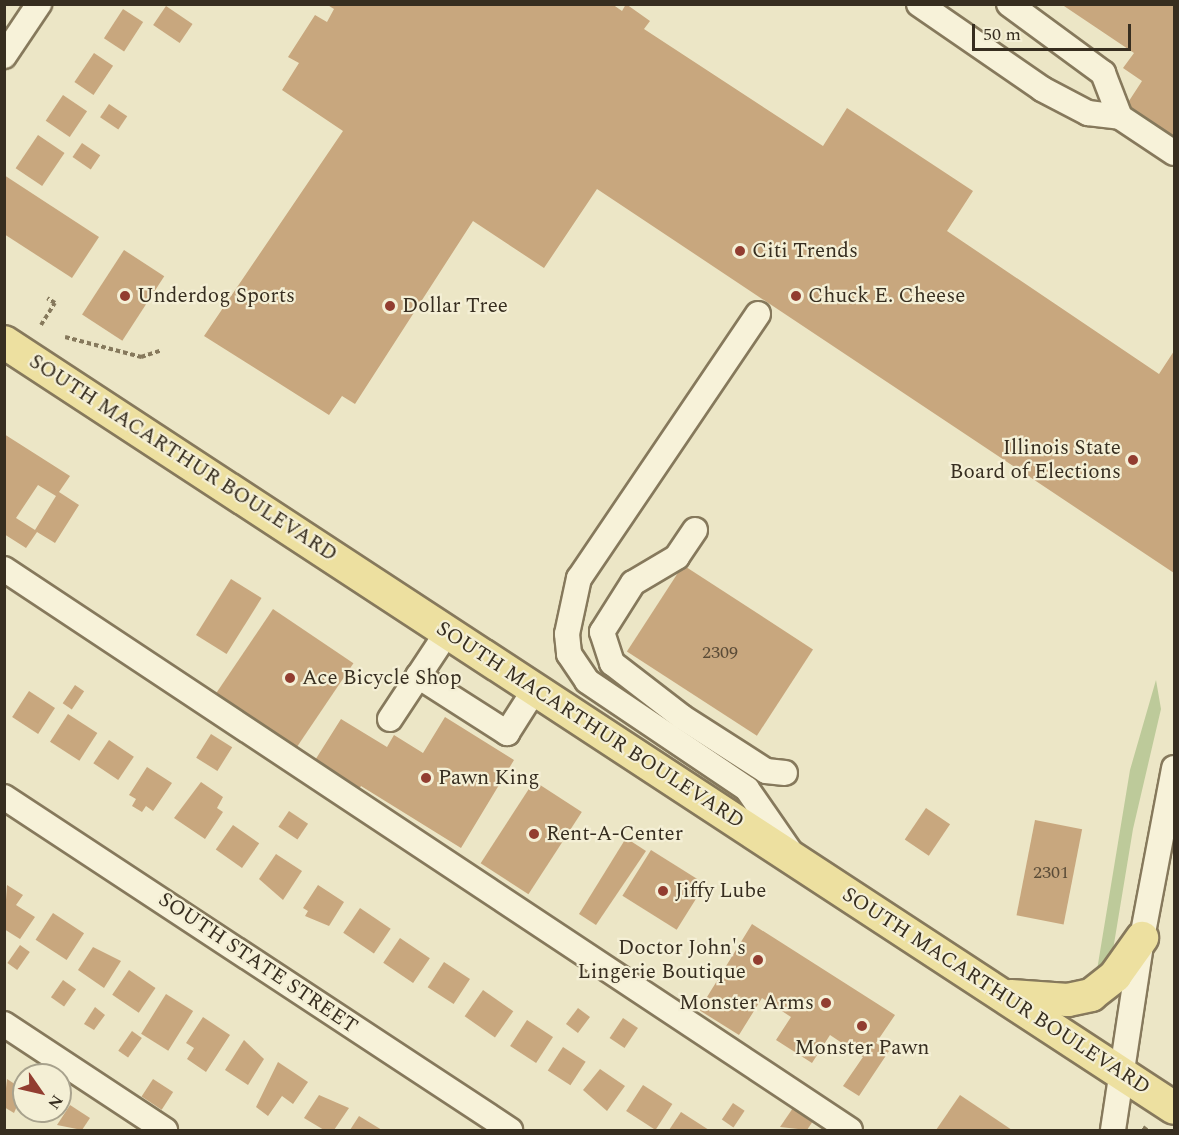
<!DOCTYPE html>
<style>
body{margin:0}
#map{position:relative;width:1179px;height:1135px;overflow:hidden;background:#ece6c6;font-family:Spectral,serif}
div>[style]{position:absolute}
.green>*{inset:0;background:#bdca9a}
.building>*{inset:0;background:#c8a77e;transform-origin:0 0}
.path>*{height:4px;margin-top:-2px;transform-origin:0;background:repeating-linear-gradient(90deg,#86795c 0 4.5px,transparent 0 7.5px)}
.roads{filter:drop-shadow(2px 0 #86795c) drop-shadow(-2px 0 #86795c) drop-shadow(0 2px #86795c) drop-shadow(0 -2px #86795c)}
.minor>*{height:24px;margin:-12px;padding:0 12px;transform-origin:12px;border-radius:12px;background:#f7f2d9}
.major>*{height:32px;margin:-16px;padding:0 16px;transform-origin:16px;border-radius:16px;background:#ede0a0}
.dots>*{width:16px;height:16px;translate:-50% -50%;box-sizing:border-box;border:3px solid #f4efd5;border-radius:50%}
span{translate:-50% -50%;white-space:nowrap;text-align:center;line-height:1.15;-webkit-text-stroke:4.5px #f4efd5;paint-order:stroke}
.number-label{font-size:18px;color:#5b4c38}
.number-label span{-webkit-text-stroke-width:0}
.poi-label{font-size:21px;color:#372e20}
.left{translate:0 -50%;text-align:left}
.right{translate:-100% -50%;text-align:right}
.street-label{font-size:21px;color:#372e20}
.frame{position:absolute;inset:0;border:6px solid #372e20;pointer-events:none}
.north{position:absolute;left:12px;top:1063px;width:60px;height:60px;box-sizing:border-box;background:#f4efd5;border:2px solid #a8a28d;border-radius:50%;rotate:124deg;font-size:16px;font-weight:700;line-height:24px;text-align:center;color:#372e20}
.north::after{content:'';display:block;margin:auto;width:21px;height:27px;background:#923d30;clip-path:polygon(50% 0,100% 100%,50% 72%,0 100%)}
.scale{position:absolute;left:972px;top:24px;width:159px;height:27px;box-sizing:border-box;border:3px solid #372e20;border-top:0;padding-left:8px;font-size:18px;line-height:21px;white-space:nowrap;color:#372e20;-webkit-text-stroke:4px #f4efd5;paint-order:stroke}
</style>
<div id="map">
<div class="green">
<i style="clip-path:polygon(1156px 680px,1161px 709px,1133px 829px,1113px 950px,1103px 969px,1097px 970px,1130px 770px)"></i>
</div>
<div class="building">
<i style="clip-path:polygon(326px 4px,612px 4px,622px 11px,626px 4px,650px 21px,644px 29px,823px 146px,847px 108px,973px 191px,947px 231px,1159px 374px,1174px 351px,1174px 573px,597px 189px,544px 268px,473px 221px,355px 404px,342px 396px,329px 415px,204px 336px,343px 131px,282px 90px,299px 63px,288px 57px,315px 15px,327px 22px,334px 9px)"></i>
<i style="clip-path:polygon(1061px 4px,1174px 4px,1174px 141px,1127px 104px,1142px 81px,1123px 68px,1134px 53px)"></i>
<i style="left:166px;top:6px;width:32px;height:23px;rotate:34deg"></i>
<i style="left:123px;top:9px;width:24px;height:35px;rotate:33deg"></i>
<i style="left:94px;top:53px;width:23px;height:35px;rotate:34deg"></i>
<i style="left:63px;top:95px;width:29px;height:31px;rotate:34deg"></i>
<i style="left:109px;top:104px;width:22px;height:16px;rotate:34deg"></i>
<i style="left:38px;top:135px;width:32px;height:40px;rotate:34deg"></i>
<i style="left:82px;top:143px;width:22px;height:17px;rotate:34deg"></i>
<i style="clip-path:polygon(4px 175px,99px 237px,72px 278px,4px 234px)"></i>
<i style="left:124px;top:250px;width:48px;height:77px;rotate:33deg"></i>
<i style="clip-path:polygon(evenodd,4px 434px,70px 476px,59px 492px,79px 505px,55px 543px,37px 532px,26px 548px,4px 534px,4px 434px,38px 485px,56px 496px,35px 530px,16px 518px,38px 485px)"></i>
<i style="left:683px;top:565px;width:155px;height:103px;rotate:33deg"></i>
<i style="left:231px;top:579px;width:36px;height:66px;rotate:32deg"></i>
<i style="left:273px;top:609px;width:97px;height:108px;rotate:34deg"></i>
<i style="left:75px;top:685px;width:11px;height:22px;rotate:34deg"></i>
<i style="left:29px;top:691px;width:31px;height:31px;rotate:33deg"></i>
<i style="left:68px;top:714px;width:35px;height:33px;rotate:33deg"></i>
<i style="clip-path:polygon(445px 717px,514px 760px,461px 848px,361px 786px,357px 793px,312px 765px,341px 719px,387px 747px,394px 735px,423px 753px)"></i>
<i style="left:211px;top:734px;width:25px;height:28px;rotate:32deg"></i>
<i style="left:109px;top:740px;width:30px;height:28px;rotate:34deg"></i>
<i style="clip-path:polygon(147px 767px,172px 783px,153px 811px,146px 806px,142px 812px,132px 806px,136px 799px,129px 795px)"></i>
<i style="left:534px;top:781px;width:57px;height:98px;rotate:33deg"></i>
<i style="clip-path:polygon(201px 782px,223px 797px,217px 808px,223px 812px,205px 839px,174px 818px)"></i>
<i style="left:926px;top:808px;width:29px;height:38px;rotate:34deg"></i>
<i style="left:289px;top:811px;width:23px;height:19px;rotate:34deg"></i>
<i style="left:1035px;top:820px;width:48px;height:97px;rotate:11deg"></i>
<i style="left:233px;top:825px;width:32px;height:30px;rotate:35deg"></i>
<i style="clip-path:polygon(626px 838px,646px 851px,596px 925px,579px 914px)"></i>
<i style="left:651px;top:850px;width:64px;height:54px;rotate:32deg"></i>
<i style="clip-path:polygon(276px 854px,302px 871px,283px 900px,259px 879px)"></i>
<i style="clip-path:polygon(7px 885px,23px 895px,16px 905px,35px 917px,20px 939px,4px 929px)"></i>
<i style="clip-path:polygon(318px 885px,344px 902px,329px 926px,305px 916px,308px 911px,303px 908px)"></i>
<i style="left:360px;top:908px;width:37px;height:30px;rotate:34deg"></i>
<i style="left:53px;top:913px;width:37px;height:32px;rotate:33deg"></i>
<i style="clip-path:polygon(752px 924px,895px 1015px,876px 1043px,889px 1051px,859px 1096px,843px 1086px,863px 1057px,830px 1035px,812px 1063px,776px 1040px,791px 1017px,762px 998px,739px 1035px,699px 1010px)"></i>
<i style="left:400px;top:938px;width:36px;height:30px;rotate:34deg"></i>
<i style="left:20px;top:945px;width:12px;height:22px;rotate:35deg"></i>
<i style="clip-path:polygon(93px 947px,121px 961px,104px 988px,78px 970px)"></i>
<i style="left:444px;top:962px;width:31px;height:30px;rotate:33deg"></i>
<i style="left:129px;top:970px;width:32px;height:30px;rotate:34deg"></i>
<i style="left:63px;top:980px;width:16px;height:21px;rotate:35deg"></i>
<i style="left:483px;top:990px;width:37px;height:32px;rotate:35deg"></i>
<i style="left:166px;top:994px;width:32px;height:47px;rotate:32deg"></i>
<i style="clip-path:polygon(95px 1007px,105px 1015px,94px 1030px,84px 1024px)"></i>
<i style="left:578px;top:1008px;width:15px;height:20px;rotate:37deg"></i>
<i style="clip-path:polygon(203px 1017px,230px 1035px,206px 1072px,187px 1059px,194px 1048px,186px 1043px)"></i>
<i style="left:623px;top:1018px;width:18px;height:24px;rotate:34deg"></i>
<i style="left:527px;top:1020px;width:31px;height:31px;rotate:33deg"></i>
<i style="left:132px;top:1031px;width:12px;height:24px;rotate:35deg"></i>
<i style="clip-path:polygon(244px 1040px,264px 1059px,248px 1085px,225px 1070px)"></i>
<i style="left:563px;top:1047px;width:27px;height:28px;rotate:33deg"></i>
<i style="clip-path:polygon(278px 1062px,308px 1082px,293px 1104px,282px 1096px,268px 1116px,256px 1107px)"></i>
<i style="clip-path:polygon(600px 1069px,625px 1086px,607px 1111px,583px 1090px)"></i>
<i style="clip-path:polygon(7px 1079px,24px 1090px,14px 1113px,4px 1107px)"></i>
<i style="left:153px;top:1079px;width:24px;height:21px;rotate:33deg"></i>
<i style="left:643px;top:1085px;width:35px;height:31px;rotate:33deg"></i>
<i style="clip-path:polygon(319px 1095px,349px 1108px,334px 1130px,324px 1130px,304px 1118px)"></i>
<i style="clip-path:polygon(960px 1095px,1012px 1130px,936px 1130px)"></i>
<i style="left:733px;top:1103px;width:14px;height:20px;rotate:34deg"></i>
<i style="clip-path:polygon(70px 1105px,90px 1118px,82px 1130px,57px 1125px)"></i>
<i style="clip-path:polygon(795px 1105px,815px 1118px,807px 1130px,780px 1127px)"></i>
<i style="clip-path:polygon(681px 1112px,709px 1130px,669px 1130px)"></i>
<i style="clip-path:polygon(359px 1116px,382px 1130px,350px 1130px)"></i>
</div>
<div class="path">
<i style="left:41px;top:325px;width:26px;rotate:-58deg"></i>
<i style="left:55px;top:303px;width:9px;rotate:-148deg"></i>
<i style="left:65px;top:337px;width:79px;rotate:14.7deg"></i>
<i style="left:141px;top:357px;width:22px;rotate:-18deg"></i>
<i style="left:1143px;top:1127px;width:5px;rotate:37deg"></i>
</div>
<div class="roads">
<div class="minor">
<i style="left:919px;top:4px;width:150px;rotate:34.6deg"></i>
<i style="left:1042px;top:89px;width:52px;rotate:27.6deg"></i>
<i style="left:1088px;top:113px;width:32px;rotate:7deg"></i>
<i style="left:1120px;top:117px;width:65px;rotate:33.7deg"></i>
<i style="left:1009px;top:4px;width:117px;rotate:36.3deg"></i>
<i style="left:1103px;top:73px;width:47px;rotate:68.9deg"></i>
<i style="left:4px;top:56px;width:63px;rotate:-56.1deg"></i>
<i style="left:758px;top:314px;width:319px;rotate:124.1deg"></i>
<i style="left:579px;top:578px;width:57px;rotate:102.1deg"></i>
<i style="left:567px;top:634px;width:20px;rotate:84deg"></i>
<i style="left:569px;top:654px;width:32px;rotate:56deg"></i>
<i style="left:587px;top:681px;width:193px;rotate:34deg"></i>
<i style="left:747px;top:789px;width:83px;rotate:55.3deg"></i>
<i style="left:695px;top:530px;width:32px;rotate:124deg"></i>
<i style="left:677px;top:557px;width:51px;rotate:149.4deg"></i>
<i style="left:633px;top:583px;width:58px;rotate:122.3deg"></i>
<i style="left:602px;top:632px;width:33px;rotate:72deg"></i>
<i style="left:612px;top:663px;width:88px;rotate:37.6deg"></i>
<i style="left:682px;top:717px;width:100px;rotate:32.7deg"></i>
<i style="left:766px;top:771px;width:19px;rotate:6deg"></i>
<i style="left:4px;top:569px;width:1015px;rotate:33.55deg"></i>
<i style="left:418px;top:676px;width:106px;rotate:32.6deg"></i>
<i style="left:507px;top:733px;width:52px;rotate:-57.5deg"></i>
<i style="left:390px;top:719px;width:105px;rotate:-56.6deg"></i>
<i style="left:4px;top:797px;width:606px;rotate:33.35deg"></i>
<i style="left:4px;top:1024px;width:193px;rotate:33.4deg"></i>
<i style="left:1113px;top:1130px;width:194px;rotate:-81.4deg"></i>
<i style="left:1142px;top:938px;width:173px;rotate:-79.3deg"></i>
</div>
<div class="major">
<i style="left:4px;top:342px;width:1398px;rotate:33.21deg"></i>
<i style="left:1011px;top:996px;width:57px;rotate:4deg"></i>
<i style="left:1068px;top:1000px;width:24px;rotate:-12deg"></i>
<i style="left:1091px;top:995px;width:31px;rotate:-38deg"></i>
<i style="left:1115px;top:976px;width:47px;rotate:-54.6deg"></i>
</div>
</div>
<div class="dots">
<i style="left:740px;top:251px;background:#923d30"></i>
<i style="left:125px;top:296px;background:#923d30"></i>
<i style="left:796px;top:296px;background:#923d30"></i>
<i style="left:390px;top:306px;background:#923d30"></i>
<i style="left:1133px;top:460px;background:#923d30"></i>
<i style="left:290px;top:678px;background:#923d30"></i>
<i style="left:426px;top:778px;background:#923d30"></i>
<i style="left:534px;top:834px;background:#923d30"></i>
<i style="left:663px;top:891px;background:#923d30"></i>
<i style="left:758px;top:960px;background:#923d30"></i>
<i style="left:826px;top:1003px;background:#923d30"></i>
<i style="left:862px;top:1026px;background:#923d30"></i>
</div>
<div class="number-label">
<span style="left:720px;top:653px">2309</span>
<span style="left:1051px;top:873px">2301</span>
</div>
<div class="poi-label">
<span class="left" style="left:752px;top:251px">Citi Trends</span>
<span class="left" style="left:137px;top:296px">Underdog Sports</span>
<span class="left" style="left:808px;top:296px">Chuck E. Cheese</span>
<span class="left" style="left:402px;top:306px">Dollar Tree</span>
<span class="right" style="left:1121px;top:460px">Illinois State<br>Board of Elections</span>
<span class="left" style="left:302px;top:678px">Ace Bicycle Shop</span>
<span class="left" style="left:438px;top:778px">Pawn King</span>
<span class="left" style="left:546px;top:834px">Rent-A-Center</span>
<span class="left" style="left:675px;top:891px">Jiffy Lube</span>
<span class="right" style="left:746px;top:960px">Doctor John's<br>Lingerie Boutique</span>
<span class="right" style="left:814px;top:1003px">Monster Arms</span>
<span style="left:862px;top:1048px">Monster Pawn</span>
</div>
<div class="street-label">
<span style="left:183px;top:458px;rotate:33deg">SOUTH MACARTHUR BOULEVARD</span>
<span style="left:590px;top:725px;rotate:33deg">SOUTH MACARTHUR BOULEVARD</span>
<span style="left:258px;top:963px;rotate:34deg">SOUTH STATE STREET</span>
<span style="left:996px;top:991px;rotate:33deg">SOUTH MACARTHUR BOULEVARD</span>
</div>
<div class="frame"></div>
<div class="north">N</div>
<div class="scale">50 m</div>
</div>
